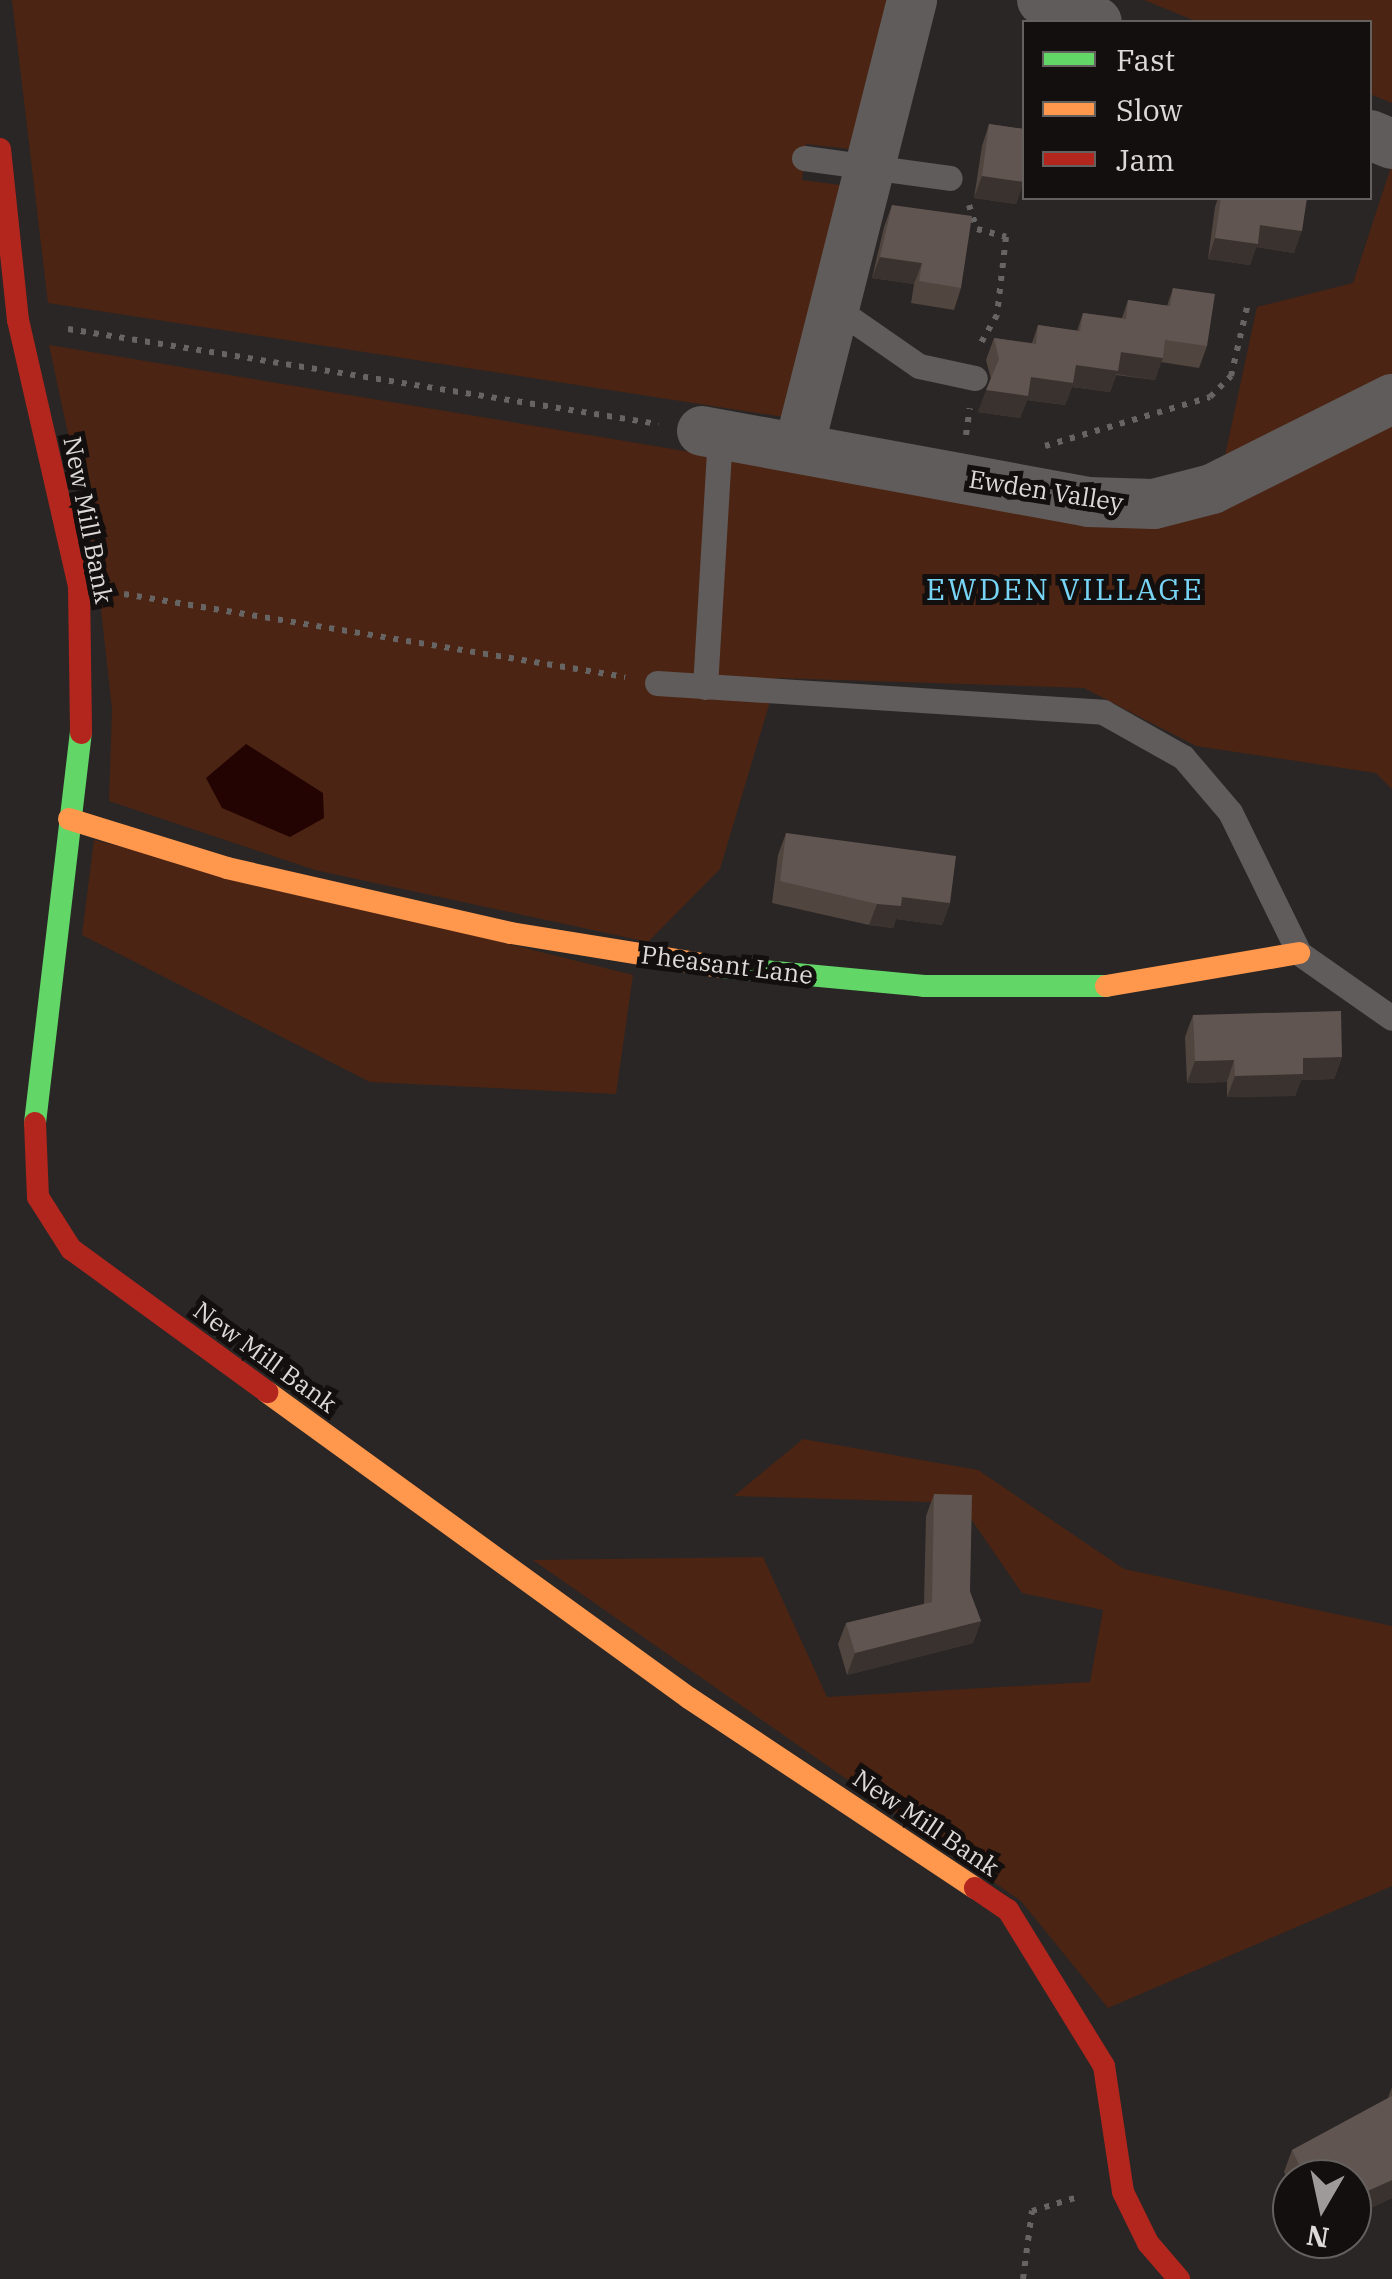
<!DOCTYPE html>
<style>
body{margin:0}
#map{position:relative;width:1392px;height:2279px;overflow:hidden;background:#292625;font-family:"IBM Plex Serif",serif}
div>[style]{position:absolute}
.green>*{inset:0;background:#4c2413}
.water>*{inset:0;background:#230403}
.path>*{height:6px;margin-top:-3px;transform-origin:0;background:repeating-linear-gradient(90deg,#676564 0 5px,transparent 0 13px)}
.lane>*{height:25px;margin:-12.5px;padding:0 12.5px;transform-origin:12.5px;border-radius:12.5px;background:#5f5c5b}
.street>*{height:50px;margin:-25px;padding:0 25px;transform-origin:25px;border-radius:25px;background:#5f5c5b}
.fast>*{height:22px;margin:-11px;padding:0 11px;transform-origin:11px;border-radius:11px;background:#63d668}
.slow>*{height:22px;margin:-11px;padding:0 11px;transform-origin:11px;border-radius:11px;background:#ff974d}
.jam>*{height:22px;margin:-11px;padding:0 11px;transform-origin:11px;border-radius:11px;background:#b3261e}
.wall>*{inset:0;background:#51453f}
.shaded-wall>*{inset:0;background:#3a322e}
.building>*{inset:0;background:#605550}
span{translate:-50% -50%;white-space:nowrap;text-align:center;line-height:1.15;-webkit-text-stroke:10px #120f0e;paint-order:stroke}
.street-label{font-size:25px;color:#ddd9d7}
.quarter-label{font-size:30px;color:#77d4f5;letter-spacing:2.5px}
.legend{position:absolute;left:1022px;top:20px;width:350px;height:180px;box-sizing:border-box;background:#120f0e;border:2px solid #63605e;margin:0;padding:12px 18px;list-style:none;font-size:30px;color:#ddd9d7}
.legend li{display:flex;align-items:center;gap:20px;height:50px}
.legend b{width:50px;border:2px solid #63605e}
.north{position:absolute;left:1272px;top:2159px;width:100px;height:100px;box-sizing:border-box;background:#120f0e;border:2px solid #63605e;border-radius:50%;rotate:189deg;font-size:28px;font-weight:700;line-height:40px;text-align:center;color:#ddd9d7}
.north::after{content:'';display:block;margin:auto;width:35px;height:45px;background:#9e9a99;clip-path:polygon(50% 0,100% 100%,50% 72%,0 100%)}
</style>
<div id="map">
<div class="green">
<i style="clip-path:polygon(12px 0,890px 0,850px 149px,806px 144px,802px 180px,840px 185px,784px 417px,48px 303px)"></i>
<i style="clip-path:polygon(1144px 0,1392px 0,1392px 103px,1370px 94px,1370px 22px,1198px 22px)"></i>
<i style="clip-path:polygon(1392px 164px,1392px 380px,1224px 460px,1257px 307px,1353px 283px)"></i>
<i style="clip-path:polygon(49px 345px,1081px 517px,1392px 419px,1392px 789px,1376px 773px,1196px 746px,1084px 688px,777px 678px,720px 869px,648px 942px,315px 870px,109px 801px,112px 709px,96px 564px)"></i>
<i style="clip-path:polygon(94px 840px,633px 975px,616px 1094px,370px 1082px,82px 935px)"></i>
<i style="clip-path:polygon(803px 1439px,978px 1470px,1124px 1569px,1392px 1626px,1392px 1886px,1108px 2008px,1021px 1901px,533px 1560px,763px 1557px,827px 1697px,1090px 1682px,1103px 1610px,1022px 1593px,960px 1503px,734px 1496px)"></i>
</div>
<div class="water">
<i style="clip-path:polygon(246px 744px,323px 793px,324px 818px,290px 837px,222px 808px,206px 778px)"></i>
</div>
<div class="path">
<i style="left:969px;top:205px;width:25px;rotate:72deg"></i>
<i style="left:977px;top:229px;width:30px;rotate:15deg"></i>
<i style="left:1006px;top:237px;width:79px;rotate:96.6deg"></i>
<i style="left:997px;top:315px;width:36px;rotate:120deg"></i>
<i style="left:68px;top:329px;width:598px;rotate:9.15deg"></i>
<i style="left:966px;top:435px;width:27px;rotate:-82deg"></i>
<i style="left:1045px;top:446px;width:172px;rotate:-16.5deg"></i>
<i style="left:1210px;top:397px;width:30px;rotate:-45deg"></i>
<i style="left:1231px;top:376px;width:75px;rotate:-76.9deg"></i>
<i style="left:124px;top:594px;width:508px;rotate:9.41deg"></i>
<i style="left:1023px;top:2279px;width:69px;rotate:-82.5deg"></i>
<i style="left:1032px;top:2211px;width:45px;rotate:-16.8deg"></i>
</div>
<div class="lane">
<i style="left:804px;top:158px;width:147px;rotate:7.8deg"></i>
<i style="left:834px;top:307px;width:103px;rotate:34.8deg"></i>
<i style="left:919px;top:366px;width:57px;rotate:12.1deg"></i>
<i style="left:657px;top:683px;width:447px;rotate:3.7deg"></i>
<i style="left:1103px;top:712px;width:92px;rotate:29.4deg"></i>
<i style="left:1183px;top:757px;width:72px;rotate:49.5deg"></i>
<i style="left:1230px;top:812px;width:157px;rotate:63.9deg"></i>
<i style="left:1299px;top:953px;width:113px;rotate:35deg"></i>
<i style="left:705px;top:687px;width:253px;rotate:-86.6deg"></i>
</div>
<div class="street">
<i style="left:1042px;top:0;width:59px;rotate:21.8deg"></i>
<i style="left:1370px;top:135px;width:24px;rotate:22deg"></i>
<i style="left:702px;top:431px;width:392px;rotate:10.4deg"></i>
<i style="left:1088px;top:502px;width:66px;rotate:1.7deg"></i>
<i style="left:1154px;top:504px;width:60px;rotate:-14.5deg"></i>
<i style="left:1212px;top:489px;width:201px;rotate:-26.6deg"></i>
<i style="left:799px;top:447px;width:461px;rotate:-75.8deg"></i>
</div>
<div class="fast">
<i style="left:721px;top:967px;width:204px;rotate:5.3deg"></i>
<i style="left:924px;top:986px;width:182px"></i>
<i style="left:35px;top:1123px;width:393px;rotate:-83.3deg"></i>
</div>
<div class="slow">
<i style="left:69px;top:819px;width:165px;rotate:17.2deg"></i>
<i style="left:227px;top:868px;width:291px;rotate:12.9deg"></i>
<i style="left:511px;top:933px;width:213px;rotate:9.2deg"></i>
<i style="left:1106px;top:986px;width:196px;rotate:-9.7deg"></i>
<i style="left:267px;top:1392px;width:521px;rotate:35.95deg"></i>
<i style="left:689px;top:1698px;width:343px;rotate:33.6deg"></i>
</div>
<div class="jam">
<i style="left:0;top:149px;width:172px;rotate:84deg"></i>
<i style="left:18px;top:320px;width:273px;rotate:77.1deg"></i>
<i style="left:79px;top:586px;width:147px;rotate:89.2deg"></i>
<i style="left:35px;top:1123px;width:74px;rotate:87.7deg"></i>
<i style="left:38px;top:1197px;width:62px;rotate:57.6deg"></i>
<i style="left:71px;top:1249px;width:243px;rotate:36.1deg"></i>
<i style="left:975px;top:1888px;width:40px;rotate:34deg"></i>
<i style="left:1008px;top:1910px;width:183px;rotate:58.4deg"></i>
<i style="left:1104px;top:2066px;width:127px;rotate:81.4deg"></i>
<i style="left:1123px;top:2192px;width:57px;rotate:63.9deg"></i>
<i style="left:1148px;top:2243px;width:48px;rotate:49.3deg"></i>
</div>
<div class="wall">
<i style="clip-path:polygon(989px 124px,1024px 129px,1024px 186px,1022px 186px,1016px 204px,974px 198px,982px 146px)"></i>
<i style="clip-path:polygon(1218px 198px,1307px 198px,1294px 253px,1256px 247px,1250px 265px,1208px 259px,1215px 207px)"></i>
<i style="clip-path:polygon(892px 205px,961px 288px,954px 310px,911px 303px,914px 284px,872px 278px,884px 227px)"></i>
<i style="clip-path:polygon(1173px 288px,1207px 346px,1199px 368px,1161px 362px,1155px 380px,1116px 375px,1110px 392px,1072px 387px,1065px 405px,1027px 400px,1020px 418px,978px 412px,991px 379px,986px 360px,994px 338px,1032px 343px,1038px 325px,1077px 331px,1083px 313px,1122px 318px,1128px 300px,1167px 306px)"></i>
<i style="clip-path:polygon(786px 833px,950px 903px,942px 925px,896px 919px,893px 928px,869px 925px,772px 903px,778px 855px)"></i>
<i style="clip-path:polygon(1193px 1015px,1342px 1057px,1334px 1079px,1301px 1080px,1295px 1096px,1227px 1097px,1227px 1082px,1187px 1083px,1185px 1037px)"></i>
<i style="clip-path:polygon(934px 1494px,981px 1621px,973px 1643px,847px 1675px,838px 1644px,846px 1623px,924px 1604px,926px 1516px)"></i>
<i style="clip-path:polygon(1392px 2087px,1392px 2198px,1355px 2215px,1352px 2208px,1352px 2179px,1292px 2179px,1292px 2188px,1284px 2172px,1292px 2150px,1388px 2098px)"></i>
</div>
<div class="shaded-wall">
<i style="clip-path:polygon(1024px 170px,1024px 186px,1022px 186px,1016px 204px,974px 198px,982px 176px)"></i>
<i style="clip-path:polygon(1260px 225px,1302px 231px,1294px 253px,1256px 247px,1250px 265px,1208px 259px,1215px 238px)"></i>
<i style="clip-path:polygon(880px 257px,922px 263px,914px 284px,872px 278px)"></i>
<i style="clip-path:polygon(1121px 352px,1163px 358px,1155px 380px,1116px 374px,1110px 392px,1072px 387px,1065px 405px,1027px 400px,1020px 418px,978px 412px,986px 390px)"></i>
<i style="clip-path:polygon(902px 897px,950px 903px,942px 925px,896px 919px,893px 928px,869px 925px,877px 904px)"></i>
<i style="clip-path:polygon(1342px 1057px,1334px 1079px,1301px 1080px,1295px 1096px,1227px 1097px,1235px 1076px,1303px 1058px)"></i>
<i style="clip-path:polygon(1234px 1060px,1227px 1082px,1187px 1083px,1195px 1061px)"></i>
<i style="clip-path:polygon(981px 1621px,973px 1643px,847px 1675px,855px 1653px)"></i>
<i style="clip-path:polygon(1353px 2171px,1350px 2179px,1338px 2179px)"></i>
<i style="clip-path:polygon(1392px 2180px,1392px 2198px,1355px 2215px,1363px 2193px)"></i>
</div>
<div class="building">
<i style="clip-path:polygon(989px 124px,1024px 129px,1024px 182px,982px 176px)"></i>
<i style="clip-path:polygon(1221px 198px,1307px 198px,1302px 231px,1260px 225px,1258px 244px,1215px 238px)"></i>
<i style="clip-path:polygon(892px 205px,972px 216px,961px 288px,919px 281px,922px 263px,880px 257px)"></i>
<i style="clip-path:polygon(1173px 288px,1215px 294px,1207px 346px,1165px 340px,1163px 358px,1121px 352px,1118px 371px,1076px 365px,1073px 383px,1031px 377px,1028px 396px,986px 390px,999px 359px,994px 338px,1036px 344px,1038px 325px,1080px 331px,1083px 313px,1126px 319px,1128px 300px,1170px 306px)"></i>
<i style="clip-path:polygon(786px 833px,956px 856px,950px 903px,902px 897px,901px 906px,877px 904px,780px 881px)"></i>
<i style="clip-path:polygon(1341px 1011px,1342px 1057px,1303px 1058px,1303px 1074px,1235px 1076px,1234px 1060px,1195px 1061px,1193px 1015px)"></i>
<i style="clip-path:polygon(934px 1494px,972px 1495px,970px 1592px,981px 1621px,855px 1653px,846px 1623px,932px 1602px)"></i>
<i style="clip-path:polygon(1392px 2096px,1392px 2180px,1363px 2193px,1353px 2171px,1338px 2179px,1306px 2179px,1292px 2150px)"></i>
</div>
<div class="street-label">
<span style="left:1046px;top:491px;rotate:9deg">Ewden Valley</span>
<span style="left:88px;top:520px;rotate:79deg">New Mill Bank</span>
<span style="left:727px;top:965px;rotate:7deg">Pheasant Lane</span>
<span style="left:265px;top:1357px;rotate:36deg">New Mill Bank</span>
<span style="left:926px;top:1823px;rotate:34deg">New Mill Bank</span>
</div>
<div class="quarter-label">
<span style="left:1065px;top:589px">EWDEN VILLAGE</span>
</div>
<ul class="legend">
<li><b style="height:12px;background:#63d668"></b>Fast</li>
<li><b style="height:12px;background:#ff974d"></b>Slow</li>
<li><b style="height:12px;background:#b3261e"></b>Jam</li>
</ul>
<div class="north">N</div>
</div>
